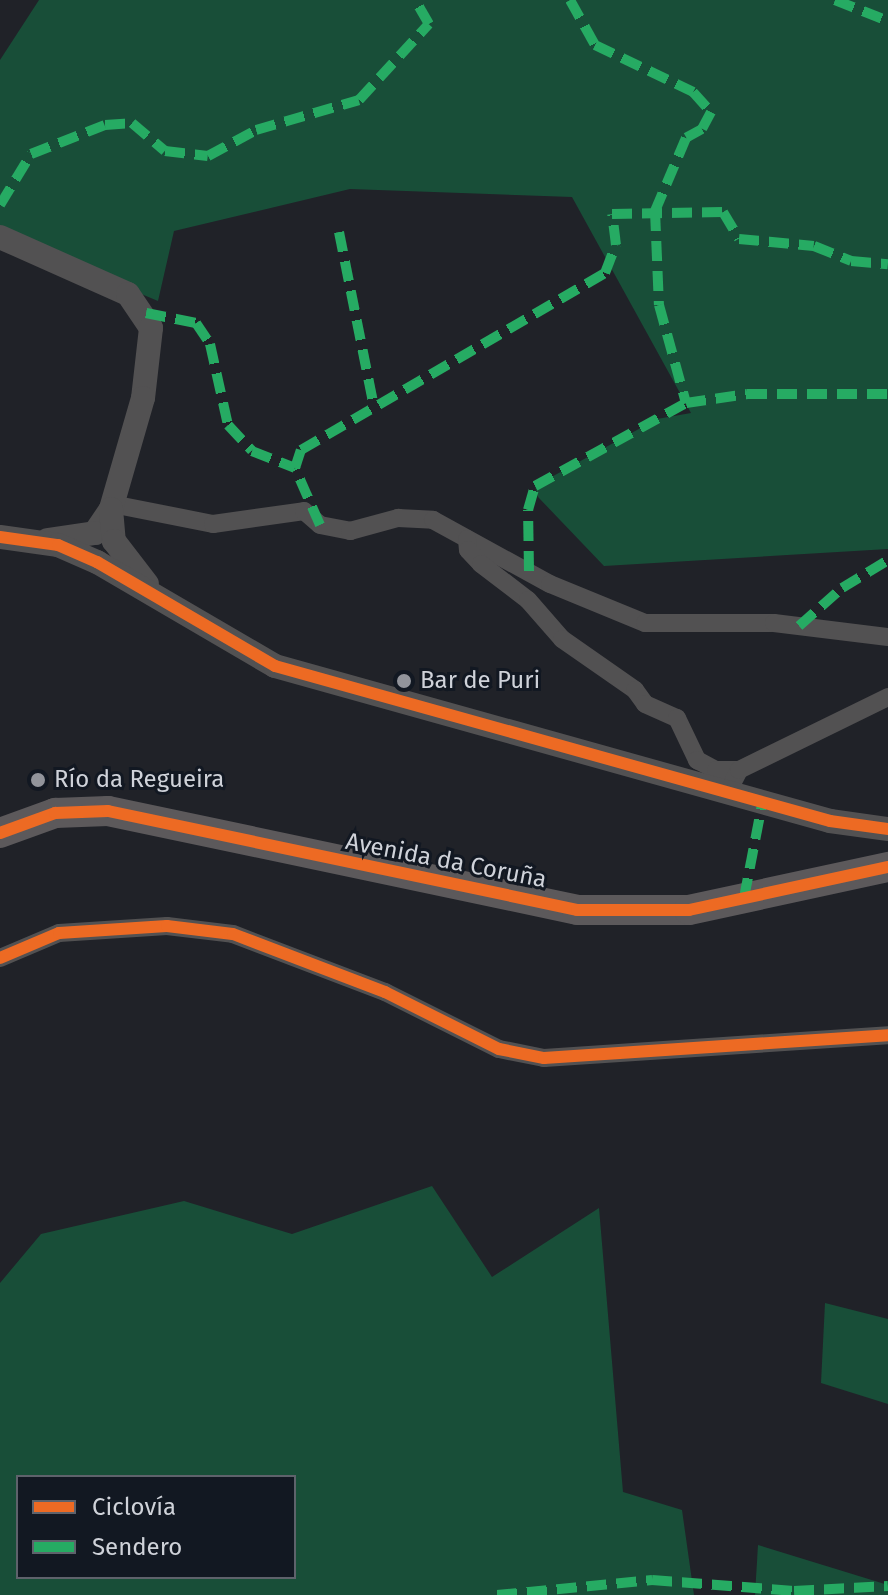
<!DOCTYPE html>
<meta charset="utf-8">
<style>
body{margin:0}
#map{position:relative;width:888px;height:1595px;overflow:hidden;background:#202228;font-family:"Fira Sans",sans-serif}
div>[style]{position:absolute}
.green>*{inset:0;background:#184e38}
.minor>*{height:18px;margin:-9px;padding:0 9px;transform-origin:9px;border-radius:9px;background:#525152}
.tertiary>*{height:24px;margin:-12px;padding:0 12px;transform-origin:12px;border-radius:12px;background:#525152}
.primary>*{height:30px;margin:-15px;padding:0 15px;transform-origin:15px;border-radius:15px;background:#5c595b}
.quiet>*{height:10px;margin-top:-5px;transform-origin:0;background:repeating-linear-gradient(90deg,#26ab63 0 20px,transparent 0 30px)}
.cycleway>*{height:12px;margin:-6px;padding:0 6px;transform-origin:6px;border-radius:6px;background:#ed6a23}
.dots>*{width:22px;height:22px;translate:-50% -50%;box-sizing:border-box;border:4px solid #121822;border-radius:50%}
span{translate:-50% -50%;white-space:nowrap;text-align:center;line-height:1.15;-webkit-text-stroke:6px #121822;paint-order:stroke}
.poi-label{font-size:24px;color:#cfd2d9}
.left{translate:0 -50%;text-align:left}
.street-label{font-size:24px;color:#cfd2d9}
.legend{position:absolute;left:16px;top:1475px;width:280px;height:104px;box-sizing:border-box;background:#121822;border:2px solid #5e626b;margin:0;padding:10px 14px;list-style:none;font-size:24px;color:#cfd2d9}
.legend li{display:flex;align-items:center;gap:16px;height:40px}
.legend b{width:40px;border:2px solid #5e626b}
</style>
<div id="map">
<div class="green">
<i style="clip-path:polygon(39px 0,888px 0,888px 549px,604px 566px,538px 497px,535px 486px,657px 419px,691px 413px,572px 197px,350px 189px,174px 231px,158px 301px,0 235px,0 60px)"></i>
<i style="clip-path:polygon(evenodd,432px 1186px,492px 1277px,599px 1208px,623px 1492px,682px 1510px,694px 1595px,0 1595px,0 1283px,41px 1234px,184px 1201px,292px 1234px,432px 1186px,18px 1477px,294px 1477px,294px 1577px,18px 1577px,18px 1477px)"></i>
<i style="clip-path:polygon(825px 1303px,888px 1319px,888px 1404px,821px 1383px)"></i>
<i style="clip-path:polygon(758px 1545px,888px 1585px,888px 1595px,755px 1595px)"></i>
</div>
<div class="minor">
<i style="left:112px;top:504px;width:103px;rotate:11.2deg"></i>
<i style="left:213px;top:524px;width:92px;rotate:-8.1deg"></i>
<i style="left:304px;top:511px;width:21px;rotate:41deg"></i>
<i style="left:320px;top:525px;width:31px;rotate:11deg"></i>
<i style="left:350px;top:531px;width:50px;rotate:-15.2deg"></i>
<i style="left:398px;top:518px;width:35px;rotate:3deg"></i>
<i style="left:433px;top:520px;width:133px;rotate:28.7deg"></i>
<i style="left:550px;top:584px;width:103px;rotate:22.3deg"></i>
<i style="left:645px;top:623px;width:129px"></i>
<i style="left:774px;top:623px;width:115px;rotate:7deg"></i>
<i style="left:467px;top:539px;width:11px;rotate:85deg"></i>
<i style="left:468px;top:550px;width:19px;rotate:47deg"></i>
<i style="left:481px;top:564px;width:59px;rotate:37.5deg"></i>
<i style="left:528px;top:600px;width:52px;rotate:48.9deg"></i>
<i style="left:562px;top:639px;width:89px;rotate:34.9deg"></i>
<i style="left:635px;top:690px;width:17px;rotate:54deg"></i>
<i style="left:645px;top:704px;width:35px;rotate:24deg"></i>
<i style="left:677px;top:718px;width:47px;rotate:64.5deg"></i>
<i style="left:697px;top:760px;width:21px;rotate:28deg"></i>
<i style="left:716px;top:770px;width:23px"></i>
<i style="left:734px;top:780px;width:11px;rotate:-63deg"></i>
<i style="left:739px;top:770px;width:166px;rotate:-26.1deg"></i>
<i style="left:0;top:958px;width:64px;rotate:-23deg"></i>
<i style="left:59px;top:933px;width:108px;rotate:-3.7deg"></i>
<i style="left:167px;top:926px;width:66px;rotate:6.9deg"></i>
<i style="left:233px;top:934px;width:163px;rotate:20.9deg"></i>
<i style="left:385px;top:992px;width:127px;rotate:26.6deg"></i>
<i style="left:499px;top:1049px;width:46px;rotate:11.3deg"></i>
<i style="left:544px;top:1058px;width:345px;rotate:-3.8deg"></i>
</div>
<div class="tertiary">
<i style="left:0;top:237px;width:140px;rotate:24deg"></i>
<i style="left:128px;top:294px;width:41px;rotate:55.9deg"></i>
<i style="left:151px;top:328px;width:70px;rotate:96.5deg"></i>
<i style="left:143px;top:398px;width:116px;rotate:106.1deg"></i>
<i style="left:111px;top:509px;width:29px;rotate:124deg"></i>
<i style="left:95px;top:533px;width:48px;rotate:171.5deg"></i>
<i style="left:111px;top:509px;width:32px;rotate:85deg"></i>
<i style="left:114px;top:541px;width:54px;rotate:52.5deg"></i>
<i style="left:0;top:537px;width:59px;rotate:7.9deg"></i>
<i style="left:58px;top:545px;width:43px;rotate:23.6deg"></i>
<i style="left:97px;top:562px;width:206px;rotate:30.3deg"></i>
<i style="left:275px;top:666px;width:576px;rotate:15.6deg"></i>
<i style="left:830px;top:821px;width:59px;rotate:7.9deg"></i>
</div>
<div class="primary">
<i style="left:0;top:833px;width:59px;rotate:-20deg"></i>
<i style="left:55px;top:813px;width:53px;rotate:-2.2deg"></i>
<i style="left:108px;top:811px;width:479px;rotate:11.9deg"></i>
<i style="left:577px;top:910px;width:112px"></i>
<i style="left:689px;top:910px;width:204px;rotate:-12.2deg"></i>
</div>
<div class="quiet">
<i style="left:570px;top:0;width:51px;rotate:60.9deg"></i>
<i style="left:595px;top:45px;width:109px;rotate:25.6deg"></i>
<i style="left:693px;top:92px;width:27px;rotate:48deg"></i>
<i style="left:711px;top:112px;width:19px;rotate:118deg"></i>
<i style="left:702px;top:129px;width:18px;rotate:151deg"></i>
<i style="left:686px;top:138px;width:79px;rotate:113deg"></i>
<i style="left:655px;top:211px;width:94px;rotate:87.6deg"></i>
<i style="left:659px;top:305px;width:102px;rotate:74.6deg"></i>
<i style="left:835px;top:0;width:57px;rotate:21.6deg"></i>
<i style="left:0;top:205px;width:60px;rotate:-58.7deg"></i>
<i style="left:31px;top:154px;width:79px;rotate:-21.4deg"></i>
<i style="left:105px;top:125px;width:27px;rotate:-4deg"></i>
<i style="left:132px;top:123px;width:43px;rotate:40.3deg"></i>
<i style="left:165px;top:151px;width:43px;rotate:6.6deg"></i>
<i style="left:208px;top:156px;width:55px;rotate:-28.4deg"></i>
<i style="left:256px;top:130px;width:107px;rotate:-16.2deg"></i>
<i style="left:359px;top:100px;width:103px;rotate:-47.4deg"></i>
<i style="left:429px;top:24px;width:28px;rotate:-120deg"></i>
<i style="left:339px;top:232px;width:178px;rotate:78.7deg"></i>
<i style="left:146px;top:313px;width:51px;rotate:11.3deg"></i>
<i style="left:196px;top:323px;width:25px;rotate:56deg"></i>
<i style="left:210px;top:344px;width:83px;rotate:77.5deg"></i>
<i style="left:228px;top:425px;width:35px;rotate:47deg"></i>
<i style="left:252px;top:451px;width:46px;rotate:21.6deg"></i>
<i style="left:320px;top:525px;width:62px;rotate:-113.7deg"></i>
<i style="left:295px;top:468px;width:19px;rotate:-72deg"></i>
<i style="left:301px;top:450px;width:352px;rotate:-30.2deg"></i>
<i style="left:605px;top:273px;width:30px;rotate:-69deg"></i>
<i style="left:616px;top:245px;width:31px;rotate:-97deg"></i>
<i style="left:612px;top:214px;width:111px;rotate:-1deg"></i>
<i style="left:723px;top:212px;width:31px;rotate:59deg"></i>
<i style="left:739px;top:239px;width:75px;rotate:5.3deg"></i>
<i style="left:814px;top:246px;width:40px;rotate:22deg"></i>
<i style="left:851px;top:261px;width:37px;rotate:5deg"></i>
<i style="left:529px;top:571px;width:61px;rotate:-90.9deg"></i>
<i style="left:528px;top:510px;width:25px;rotate:-74deg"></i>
<i style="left:535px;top:486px;width:172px;rotate:-28.8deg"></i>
<i style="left:686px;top:403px;width:62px;rotate:-8.4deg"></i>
<i style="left:747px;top:394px;width:141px"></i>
<i style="left:799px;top:626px;width:57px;rotate:-41.5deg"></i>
<i style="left:842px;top:588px;width:54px;rotate:-31.3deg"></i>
<i style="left:744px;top:898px;width:101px;rotate:-79.1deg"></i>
<i style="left:497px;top:1595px;width:156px;rotate:-5.5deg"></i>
<i style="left:652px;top:1580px;width:142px;rotate:4.4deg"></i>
<i style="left:794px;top:1591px;width:94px;rotate:-3deg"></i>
</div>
<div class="cycleway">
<i style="left:0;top:537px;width:59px;rotate:7.9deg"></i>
<i style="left:58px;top:545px;width:43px;rotate:23.6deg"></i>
<i style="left:97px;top:562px;width:206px;rotate:30.3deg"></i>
<i style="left:275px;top:666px;width:576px;rotate:15.6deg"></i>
<i style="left:830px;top:821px;width:59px;rotate:7.9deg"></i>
<i style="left:0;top:833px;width:59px;rotate:-20deg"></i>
<i style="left:55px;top:813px;width:53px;rotate:-2.2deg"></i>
<i style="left:108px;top:811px;width:479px;rotate:11.9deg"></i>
<i style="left:577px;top:910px;width:112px"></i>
<i style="left:689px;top:910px;width:204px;rotate:-12.2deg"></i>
<i style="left:0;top:958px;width:64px;rotate:-23deg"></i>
<i style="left:59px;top:933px;width:108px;rotate:-3.7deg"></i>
<i style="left:167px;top:926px;width:66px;rotate:6.9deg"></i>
<i style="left:233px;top:934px;width:163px;rotate:20.9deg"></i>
<i style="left:385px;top:992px;width:127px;rotate:26.6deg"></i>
<i style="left:499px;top:1049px;width:46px;rotate:11.3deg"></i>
<i style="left:544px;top:1058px;width:345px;rotate:-3.8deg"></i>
</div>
<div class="dots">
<i style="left:404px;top:681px;background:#92949b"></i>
<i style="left:38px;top:780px;background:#92949b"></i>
</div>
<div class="poi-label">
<span class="left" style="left:420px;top:681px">Bar de Puri</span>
<span class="left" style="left:54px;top:780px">Río da Regueira</span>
</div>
<div class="street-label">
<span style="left:446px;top:861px;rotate:11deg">Avenida da Coruña</span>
</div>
<ul class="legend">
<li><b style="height:10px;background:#ed6a23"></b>Ciclovía</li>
<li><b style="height:10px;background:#26ab63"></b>Sendero</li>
</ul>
</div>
